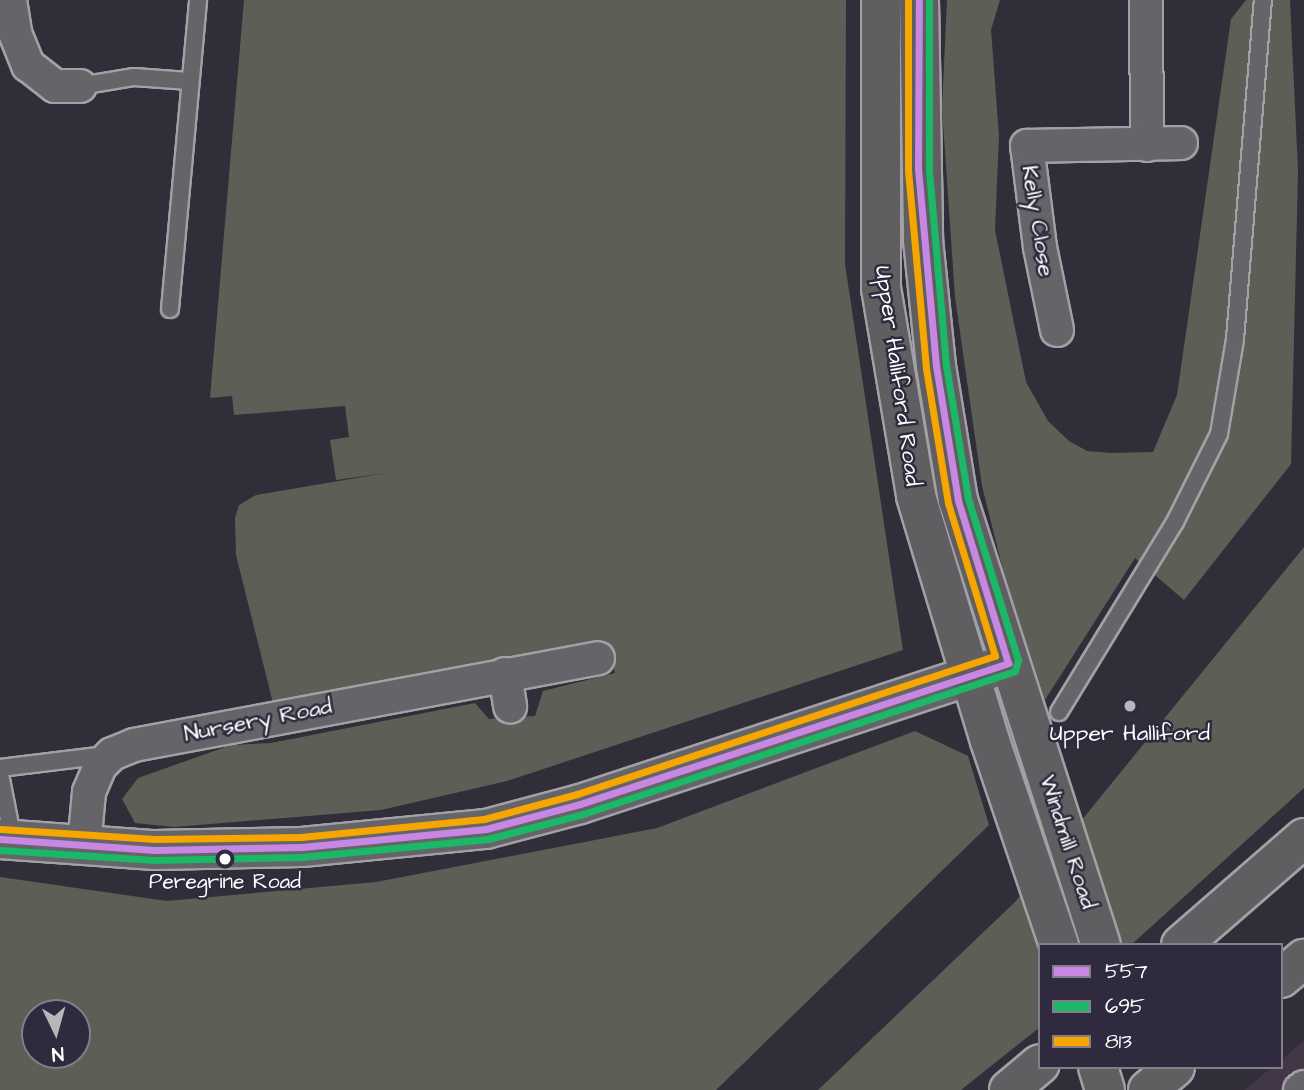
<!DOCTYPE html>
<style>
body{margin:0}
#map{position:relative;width:1304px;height:1090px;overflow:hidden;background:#312e39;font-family:"Architects Daughter",sans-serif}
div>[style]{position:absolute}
.built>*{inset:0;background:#413747}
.green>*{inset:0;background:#5b5f55}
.roads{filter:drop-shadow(2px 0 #a2a1a6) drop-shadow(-2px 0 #a2a1a6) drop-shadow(0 2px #a2a1a6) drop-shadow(0 -2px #a2a1a6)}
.service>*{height:16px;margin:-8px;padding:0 8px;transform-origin:8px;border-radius:8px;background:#656469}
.minor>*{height:32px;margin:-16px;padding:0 16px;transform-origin:16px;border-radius:16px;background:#656469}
.tertiary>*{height:38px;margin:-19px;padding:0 19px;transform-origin:19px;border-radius:19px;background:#656469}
.primary>*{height:38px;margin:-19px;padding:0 19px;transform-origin:19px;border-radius:19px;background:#615e62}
.motorway>*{height:38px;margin:-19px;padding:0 19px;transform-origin:19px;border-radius:19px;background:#615e62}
.bus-1>*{height:7px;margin:-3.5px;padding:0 3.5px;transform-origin:3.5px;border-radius:3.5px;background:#c787e3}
.bus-2>*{height:7px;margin:-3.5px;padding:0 3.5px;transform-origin:3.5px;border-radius:3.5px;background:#1ab867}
.bus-3>*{height:7px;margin:-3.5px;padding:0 3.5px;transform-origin:3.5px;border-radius:3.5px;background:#f7a600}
.dots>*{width:19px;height:19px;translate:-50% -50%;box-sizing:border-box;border:4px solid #2f2a3d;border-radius:50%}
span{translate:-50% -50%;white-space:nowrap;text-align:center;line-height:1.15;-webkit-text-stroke:5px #2f2a3d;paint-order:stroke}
.bus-label{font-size:21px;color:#fff}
.street-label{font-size:23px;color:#fff}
.poi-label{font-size:23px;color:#fff}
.legend{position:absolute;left:1038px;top:943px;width:245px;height:126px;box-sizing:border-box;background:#2f2a3d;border:2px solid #827f8b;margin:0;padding:9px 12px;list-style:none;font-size:21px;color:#fff}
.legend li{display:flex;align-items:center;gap:14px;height:35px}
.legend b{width:35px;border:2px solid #827f8b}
.north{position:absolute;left:21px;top:999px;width:70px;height:70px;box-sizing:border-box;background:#2f2a3d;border:2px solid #827f8b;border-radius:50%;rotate:175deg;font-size:19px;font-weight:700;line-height:28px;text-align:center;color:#fff}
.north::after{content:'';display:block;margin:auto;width:24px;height:32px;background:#b7b6ba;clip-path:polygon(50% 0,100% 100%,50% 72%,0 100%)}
</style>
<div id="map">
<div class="built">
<i style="clip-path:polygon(1304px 1040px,1304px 1090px,1245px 1090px,1272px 1067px,1281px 1067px,1281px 1060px)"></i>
</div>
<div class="green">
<i style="clip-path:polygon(244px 0,846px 0,845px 264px,903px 650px,507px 781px,381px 810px,174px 827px,135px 823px,122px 799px,138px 778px,231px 745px,271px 743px,475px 703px,489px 719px,535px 716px,543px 691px,615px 673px,606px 642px,274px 707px,236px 555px,235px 518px,239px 505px,256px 495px,386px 473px,336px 480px,330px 440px,349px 437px,345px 406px,234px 415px,232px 396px,210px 398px)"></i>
<i style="clip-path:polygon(947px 0,1000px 0,991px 30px,999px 136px,995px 230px,1026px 382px,1048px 421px,1069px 441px,1087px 451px,1112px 453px,1153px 452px,1177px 395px,1231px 19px,1246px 0,1290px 0,1298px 171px,1291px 464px,1184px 600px,1135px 558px,1045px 700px,1004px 574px,982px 486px,955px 297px,942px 108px)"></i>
<i style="clip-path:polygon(1304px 547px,1304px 788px,1131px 945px,1040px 945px,1040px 1027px,961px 1090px,818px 1090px,1015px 902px)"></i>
<i style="clip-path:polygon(evenodd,915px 731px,968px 756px,989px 825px,716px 1090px,0 1090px,0 877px,167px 901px,376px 882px,657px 828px,915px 731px,35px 1013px,77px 1013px,77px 1055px,35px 1055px,35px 1013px)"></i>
</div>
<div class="roads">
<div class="service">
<i style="left:80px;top:86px;width:55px;rotate:-9.5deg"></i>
<i style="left:134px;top:77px;width:55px;rotate:4.2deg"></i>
<i style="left:170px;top:309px;width:310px;rotate:-84.8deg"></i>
<i style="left:1059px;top:712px;width:223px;rotate:-58.6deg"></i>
<i style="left:1175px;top:522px;width:98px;rotate:-63.4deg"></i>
<i style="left:1219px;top:434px;width:96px;rotate:-80.4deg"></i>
<i style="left:1235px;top:339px;width:340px;rotate:-85.3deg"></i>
<i style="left:0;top:768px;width:107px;rotate:-7deg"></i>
<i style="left:0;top:774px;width:67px;rotate:78.9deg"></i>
</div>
<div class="minor">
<i style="left:10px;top:0;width:33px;rotate:81deg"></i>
<i style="left:15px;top:33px;width:35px;rotate:68deg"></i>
<i style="left:28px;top:65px;width:34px;rotate:38deg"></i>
<i style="left:55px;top:86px;width:25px"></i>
<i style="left:1146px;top:0;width:145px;rotate:89.6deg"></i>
<i style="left:1057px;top:330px;width:85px;rotate:-101.6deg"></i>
<i style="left:1040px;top:247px;width:102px;rotate:-97.3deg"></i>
<i style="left:1027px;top:146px;width:154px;rotate:-1.1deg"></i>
<i style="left:505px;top:674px;width:33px;rotate:81deg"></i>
<i style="left:84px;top:847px;width:55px;rotate:-84.8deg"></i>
<i style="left:89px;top:792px;width:28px;rotate:-67deg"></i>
<i style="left:100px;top:766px;width:17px;rotate:-45deg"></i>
<i style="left:112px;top:754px;width:24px;rotate:-22deg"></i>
<i style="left:134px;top:745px;width:472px;rotate:-10.6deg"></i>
<i style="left:1300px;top:1090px;width:5px;rotate:-37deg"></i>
</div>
<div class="tertiary">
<i style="left:0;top:839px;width:155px;rotate:4.1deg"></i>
<i style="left:155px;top:850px;width:147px;rotate:-1.2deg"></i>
<i style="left:302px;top:847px;width:185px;rotate:-5.6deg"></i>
<i style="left:486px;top:829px;width:97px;rotate:-14.9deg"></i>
<i style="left:580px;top:804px;width:451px;rotate:-18.2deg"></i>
</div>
<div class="primary">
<i style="left:881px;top:0;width:288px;rotate:90deg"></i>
<i style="left:881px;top:288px;width:211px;rotate:80.4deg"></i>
<i style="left:916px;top:496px;width:256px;rotate:73.2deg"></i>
<i style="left:990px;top:741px;width:215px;rotate:71.3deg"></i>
<i style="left:919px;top:0;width:240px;rotate:89deg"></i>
<i style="left:923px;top:240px;width:127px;rotate:84.1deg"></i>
<i style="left:936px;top:366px;width:136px;rotate:80.7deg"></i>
<i style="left:958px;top:500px;width:467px;rotate:72.2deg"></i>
<i style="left:1098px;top:1067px;width:24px;rotate:73deg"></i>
</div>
<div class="motorway">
<i style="left:1181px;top:945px;width:163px;rotate:-41deg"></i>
<i style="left:1281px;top:978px;width:30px;rotate:-40deg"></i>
<i style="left:1009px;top:1090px;width:40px;rotate:-40deg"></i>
<i style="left:1148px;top:1090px;width:35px;rotate:-40deg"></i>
</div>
</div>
<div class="bus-1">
<i style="left:0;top:839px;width:155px;rotate:4.1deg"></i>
<i style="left:155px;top:850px;width:147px;rotate:-1.2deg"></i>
<i style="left:302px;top:847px;width:185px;rotate:-5.6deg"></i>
<i style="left:486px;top:829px;width:97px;rotate:-14.9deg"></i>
<i style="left:580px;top:804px;width:451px;rotate:-18.2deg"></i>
<i style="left:1008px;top:663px;width:170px;rotate:-107.1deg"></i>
<i style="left:958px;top:500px;width:136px;rotate:-99.3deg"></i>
<i style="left:936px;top:366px;width:198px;rotate:-95.2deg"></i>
<i style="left:918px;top:169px;width:169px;rotate:-89.7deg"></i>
</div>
<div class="bus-2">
<i style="left:0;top:850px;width:154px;rotate:3.7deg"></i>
<i style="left:154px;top:860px;width:148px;rotate:-1.2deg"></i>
<i style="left:302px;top:857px;width:187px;rotate:-5.5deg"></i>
<i style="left:488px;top:839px;width:98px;rotate:-14.7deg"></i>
<i style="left:583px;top:814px;width:455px;rotate:-18.3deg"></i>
<i style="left:1015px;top:671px;width:11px;rotate:-75deg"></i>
<i style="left:1018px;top:660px;width:170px;rotate:-107.2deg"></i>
<i style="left:968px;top:498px;width:135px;rotate:-99.4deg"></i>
<i style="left:946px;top:365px;width:197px;rotate:-95deg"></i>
<i style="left:929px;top:169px;width:169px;rotate:-90deg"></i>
</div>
<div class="bus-3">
<i style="left:1px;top:829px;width:154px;rotate:3.7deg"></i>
<i style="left:155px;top:839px;width:146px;rotate:-0.8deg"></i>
<i style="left:301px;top:837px;width:184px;rotate:-5.6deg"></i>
<i style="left:484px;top:819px;width:96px;rotate:-15deg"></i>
<i style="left:577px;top:794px;width:440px;rotate:-18.3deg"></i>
<i style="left:995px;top:656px;width:160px;rotate:-107.1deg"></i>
<i style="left:948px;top:503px;width:137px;rotate:-99.3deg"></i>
<i style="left:926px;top:368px;width:199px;rotate:-95.2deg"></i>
<i style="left:908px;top:170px;width:170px;rotate:-90deg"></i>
</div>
<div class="dots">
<i style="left:1130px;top:706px;background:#b7b6ba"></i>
<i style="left:225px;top:859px;background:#fff"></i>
</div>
<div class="bus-label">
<span style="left:225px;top:882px">Peregrine Road</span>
</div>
<div class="street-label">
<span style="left:1038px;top:221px;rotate:81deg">Kelly Close</span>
<span style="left:898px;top:376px;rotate:82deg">Upper Halliford Road</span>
<span style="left:258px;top:720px;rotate:-11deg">Nursery Road</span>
<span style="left:1068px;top:842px;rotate:72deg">Windmill Road</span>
</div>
<div class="poi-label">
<span style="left:1130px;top:733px">Upper Halliford</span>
</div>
<ul class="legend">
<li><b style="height:9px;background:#c787e3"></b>557</li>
<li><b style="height:9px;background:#1ab867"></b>695</li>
<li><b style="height:9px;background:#f7a600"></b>813</li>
</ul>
<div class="north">N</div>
</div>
